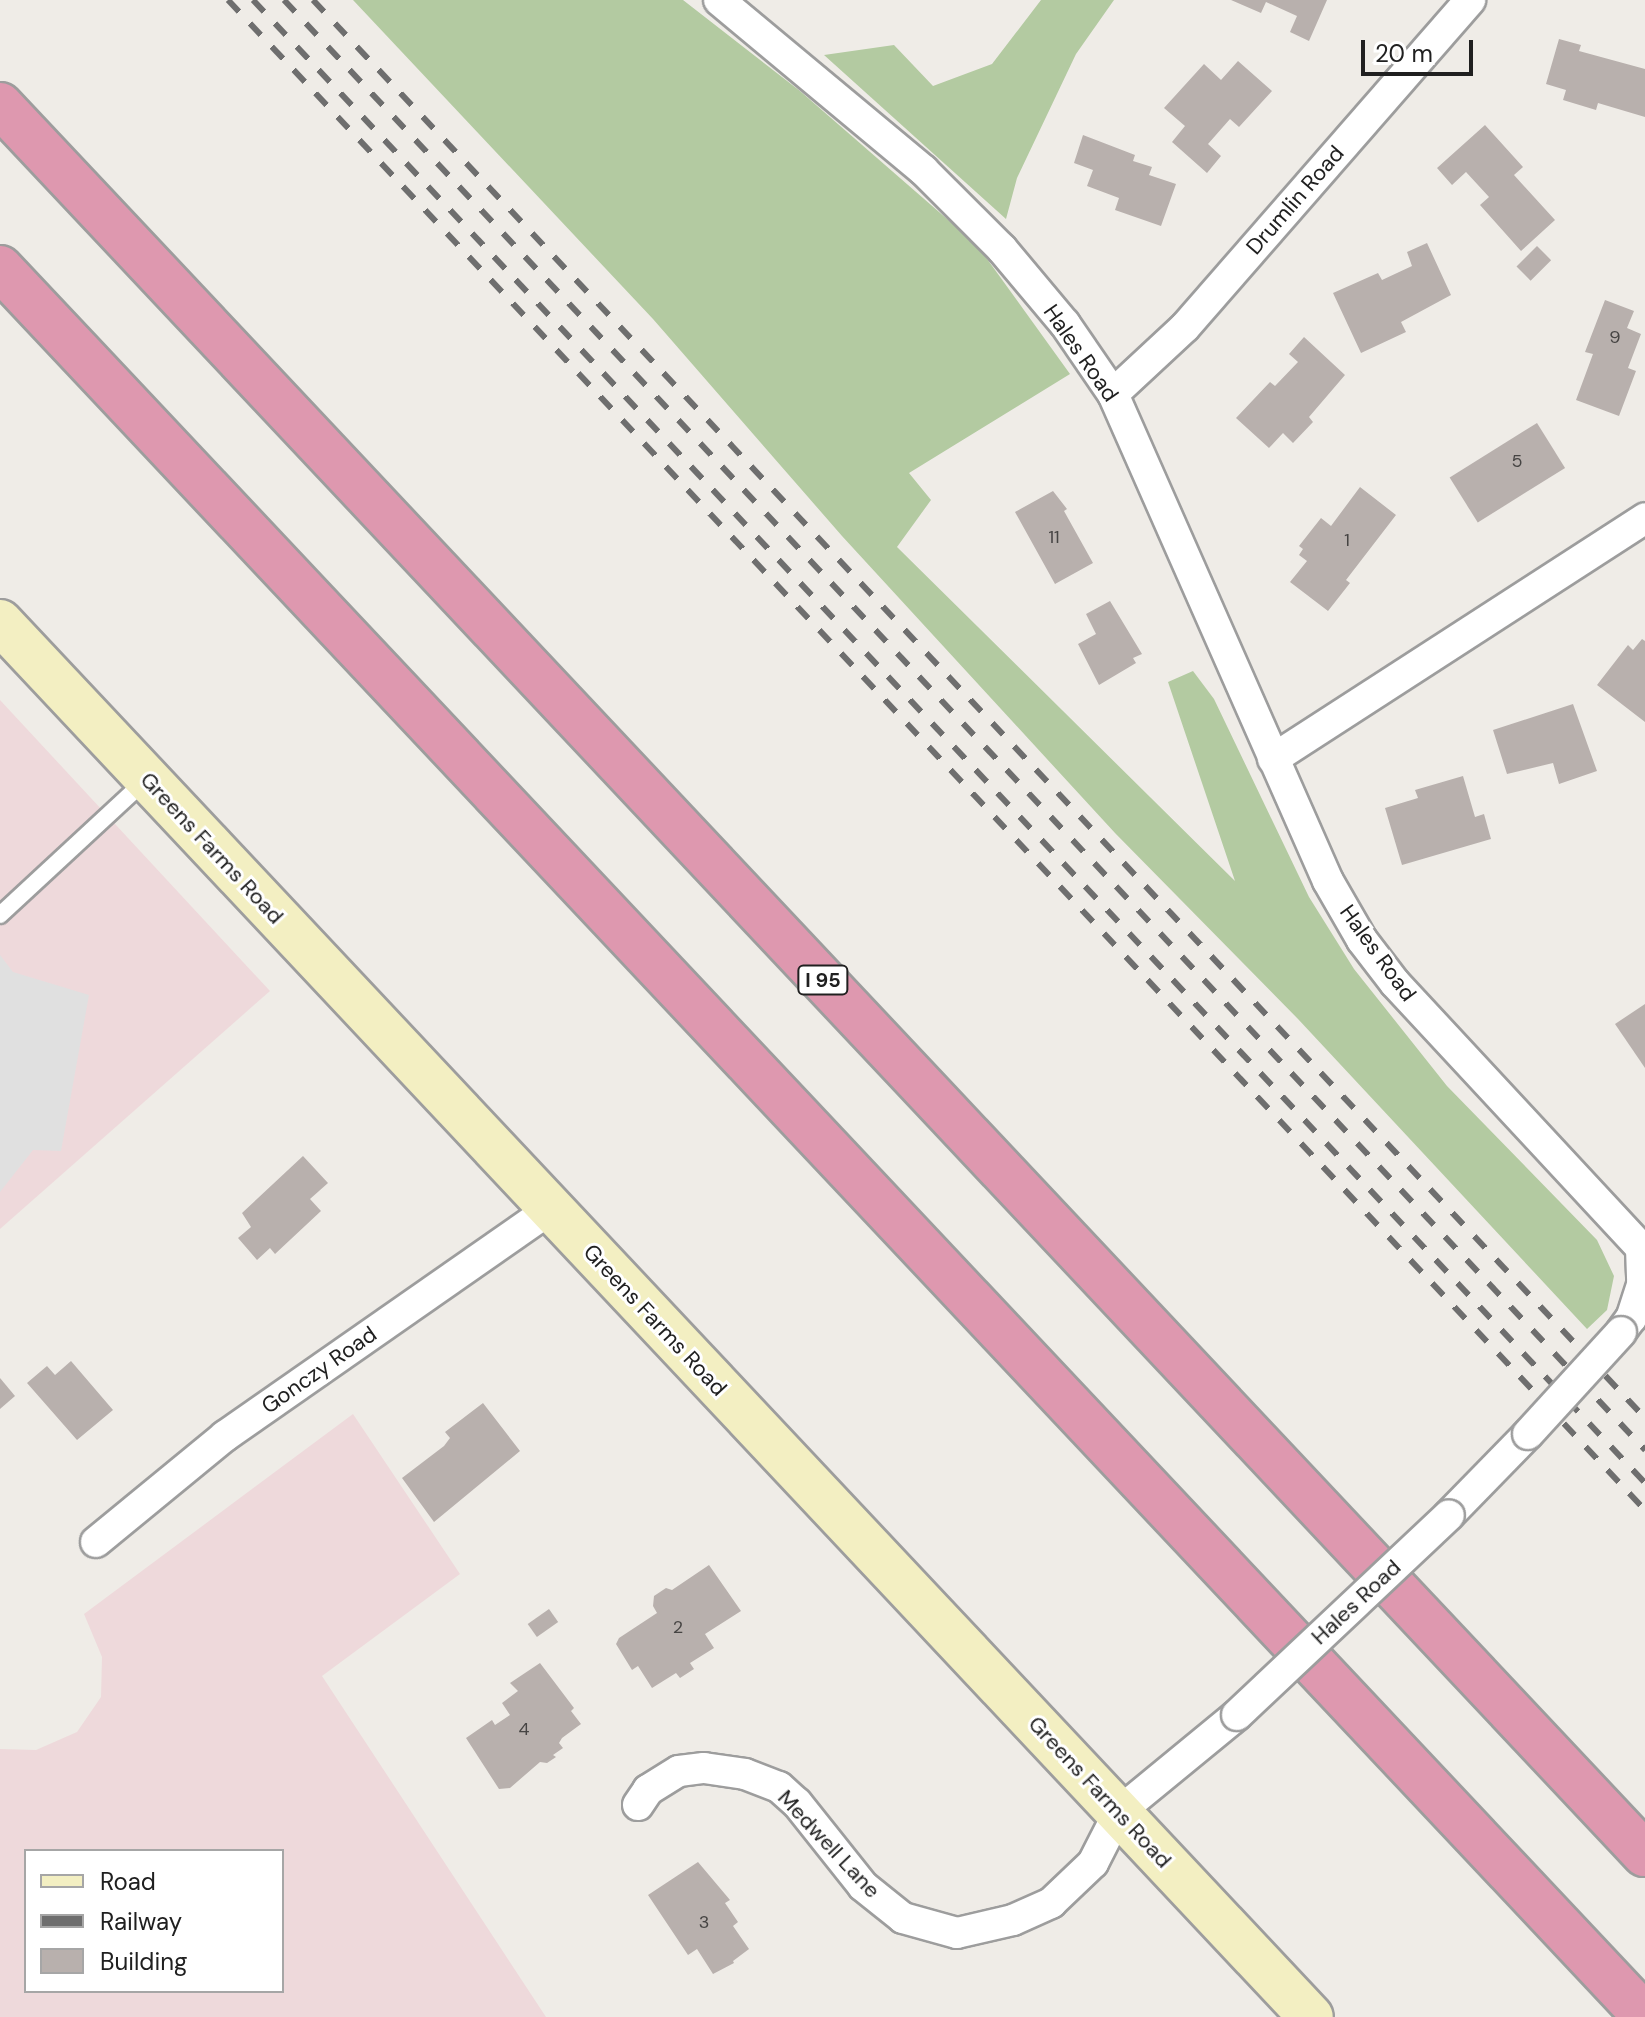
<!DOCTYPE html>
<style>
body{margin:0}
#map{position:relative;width:1645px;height:2017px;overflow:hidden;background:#efece7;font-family:"DM Sans",sans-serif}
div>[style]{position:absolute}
.commercial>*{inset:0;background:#eed9db}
.forest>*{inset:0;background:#b3caa1}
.parking>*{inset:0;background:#e0e0e0}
.building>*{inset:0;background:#b8b0ad;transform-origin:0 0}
.roads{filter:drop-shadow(2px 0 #9d9d9d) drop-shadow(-2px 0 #9d9d9d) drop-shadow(0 2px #9d9d9d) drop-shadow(0 -2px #9d9d9d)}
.service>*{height:16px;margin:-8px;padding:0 8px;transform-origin:8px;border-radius:8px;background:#fff}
.minor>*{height:30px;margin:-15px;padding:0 15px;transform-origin:15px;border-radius:15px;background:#fff}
.secondary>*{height:44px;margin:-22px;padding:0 22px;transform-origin:22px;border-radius:22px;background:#f3efc2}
.motorway>*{height:44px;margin:-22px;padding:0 22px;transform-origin:22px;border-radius:22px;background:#de98af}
.rail>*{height:6px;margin-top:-3px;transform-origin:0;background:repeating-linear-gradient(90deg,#6e6e6e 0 16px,transparent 0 32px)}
.bridges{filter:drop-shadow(2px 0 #9d9d9d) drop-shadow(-2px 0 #9d9d9d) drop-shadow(0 2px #9d9d9d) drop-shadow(0 -2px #9d9d9d)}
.minor-bridge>*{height:30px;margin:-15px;padding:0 15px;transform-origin:15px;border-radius:15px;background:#fff}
span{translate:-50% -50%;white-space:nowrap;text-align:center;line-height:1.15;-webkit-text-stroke:6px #fff;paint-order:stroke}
.number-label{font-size:18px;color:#464443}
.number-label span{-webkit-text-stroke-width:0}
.shield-label span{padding:2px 6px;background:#fff;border:2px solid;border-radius:6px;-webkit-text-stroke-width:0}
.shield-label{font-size:20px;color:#202020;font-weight:700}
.street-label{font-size:22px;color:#202020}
.legend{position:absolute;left:24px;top:1849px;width:260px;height:144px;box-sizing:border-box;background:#fff;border:2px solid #a6a6a6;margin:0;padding:10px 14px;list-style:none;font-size:24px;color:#202020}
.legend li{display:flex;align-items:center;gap:16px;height:40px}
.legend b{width:40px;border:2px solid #a6a6a6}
.scale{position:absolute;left:1361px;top:40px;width:112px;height:36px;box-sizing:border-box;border:4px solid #202020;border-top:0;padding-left:10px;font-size:24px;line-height:28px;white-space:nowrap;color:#202020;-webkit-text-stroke:6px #fff;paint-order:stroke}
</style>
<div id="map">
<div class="commercial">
<i style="clip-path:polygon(0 700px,270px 991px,0 1229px)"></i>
<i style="clip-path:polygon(evenodd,353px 1414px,460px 1574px,322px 1676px,546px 2017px,0 2017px,0 1749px,36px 1750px,77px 1732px,101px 1697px,102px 1657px,84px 1614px,353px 1414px,282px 1851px,282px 1991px,26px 1991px,26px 1851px,282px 1851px)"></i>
</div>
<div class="forest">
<i style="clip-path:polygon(353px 0,683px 0,800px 91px,977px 245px,1070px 374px,909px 473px,931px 500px,897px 547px,1235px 881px,1168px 682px,1193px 671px,1214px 699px,1309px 897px,1354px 969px,1447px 1086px,1597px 1240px,1614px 1276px,1607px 1310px,1587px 1329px,1298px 1019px,1115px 833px,842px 536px,653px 319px)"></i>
<i style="clip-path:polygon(1041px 0,1114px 0,1076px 54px,1017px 178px,1006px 219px,824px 55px,894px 45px,933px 86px,992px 64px)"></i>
</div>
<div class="parking">
<i style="clip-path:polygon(0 955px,13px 972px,89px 995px,61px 1151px,33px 1150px,0 1192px)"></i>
</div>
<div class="building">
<i style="clip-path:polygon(1231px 0,1327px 0,1309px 41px,1290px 32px,1297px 16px,1266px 2px,1261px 13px)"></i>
<i style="clip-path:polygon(1559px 39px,1581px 45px,1579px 51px,1645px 69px,1645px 117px,1598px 103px,1596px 110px,1563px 100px,1566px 90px,1546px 84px)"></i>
<i style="clip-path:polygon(1238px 61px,1272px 91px,1239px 127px,1230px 119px,1208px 144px,1221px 156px,1207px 173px,1172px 142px,1185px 126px,1164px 108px,1204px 64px,1221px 80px)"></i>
<i style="clip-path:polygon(1485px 125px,1523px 167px,1514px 175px,1555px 220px,1521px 251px,1480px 205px,1489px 197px,1466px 172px,1452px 185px,1437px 168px)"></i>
<i style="clip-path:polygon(1083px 135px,1135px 155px,1133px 161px,1152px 167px,1149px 175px,1176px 184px,1161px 226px,1115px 210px,1119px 198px,1087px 186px,1093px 170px,1074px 163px)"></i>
<i style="clip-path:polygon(1427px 243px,1451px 295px,1401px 322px,1406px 332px,1361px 353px,1333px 293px,1378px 273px,1382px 280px,1412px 266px,1407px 252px)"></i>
<i style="left:1537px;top:246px;width:20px;height:29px;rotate:45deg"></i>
<i style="clip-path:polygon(1605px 300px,1634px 311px,1627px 328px,1641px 334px,1628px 368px,1636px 371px,1619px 416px,1576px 400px,1593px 354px,1585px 352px)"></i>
<i style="clip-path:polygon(1304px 337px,1345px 375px,1309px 417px,1313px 422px,1293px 443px,1283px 433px,1269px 448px,1236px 418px,1270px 382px,1275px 386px,1298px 362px,1289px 354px)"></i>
<i style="left:1537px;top:423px;width:53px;height:103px;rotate:58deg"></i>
<i style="clip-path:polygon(1360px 487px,1396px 515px,1346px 580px,1350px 583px,1328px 611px,1290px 582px,1307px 561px,1299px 555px,1303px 549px,1299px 546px,1321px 518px,1331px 526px)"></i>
<i style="clip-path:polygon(1053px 491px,1067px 509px,1064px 511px,1093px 563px,1055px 584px,1015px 512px)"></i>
<i style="clip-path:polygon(1110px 601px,1142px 654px,1133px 658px,1136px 663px,1099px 685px,1078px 644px,1096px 634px,1086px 614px)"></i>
<i style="clip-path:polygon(1642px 639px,1645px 641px,1645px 722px,1597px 685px,1628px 645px,1633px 650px)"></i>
<i style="clip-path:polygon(1573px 704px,1597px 771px,1559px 784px,1553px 763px,1507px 774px,1493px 730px)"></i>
<i style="clip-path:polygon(1463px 776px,1475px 817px,1484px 814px,1491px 839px,1402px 865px,1385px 808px,1418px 798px,1415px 790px)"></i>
<i style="clip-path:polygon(1645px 1004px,1645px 1068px,1615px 1024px)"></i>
<i style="clip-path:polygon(303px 1156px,328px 1183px,310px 1199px,321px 1211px,275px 1254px,270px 1248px,257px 1260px,238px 1238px,251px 1227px,242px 1213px)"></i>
<i style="clip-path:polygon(71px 1361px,113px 1410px,77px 1440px,27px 1383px,47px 1366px,55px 1375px)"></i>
<i style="clip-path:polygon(0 1378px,15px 1396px,0 1409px)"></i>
<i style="clip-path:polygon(483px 1403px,520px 1451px,434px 1522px,402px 1478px,444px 1446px,450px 1438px,445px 1432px)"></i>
<i style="clip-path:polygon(709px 1565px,741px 1611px,705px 1634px,714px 1648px,690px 1663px,694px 1669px,680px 1678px,676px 1673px,652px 1688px,638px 1666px,632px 1670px,616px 1644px,619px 1638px,657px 1613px,653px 1606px,654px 1596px,666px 1588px,672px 1590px)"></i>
<i style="left:549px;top:1609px;width:16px;height:26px;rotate:55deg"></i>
<i style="clip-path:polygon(540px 1663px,574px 1708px,571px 1711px,581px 1724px,562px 1738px,559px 1743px,563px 1748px,553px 1755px,556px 1757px,547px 1763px,540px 1762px,510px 1788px,499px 1789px,466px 1738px,492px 1720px,495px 1725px,510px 1715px,502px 1703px,518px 1691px,510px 1683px)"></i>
<i style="clip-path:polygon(698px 1862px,730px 1900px,725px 1903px,738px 1922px,733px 1926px,749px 1949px,733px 1961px,734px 1963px,713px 1974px,697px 1949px,688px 1955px,648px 1895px)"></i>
</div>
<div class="roads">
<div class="service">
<i style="left:0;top:915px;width:199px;rotate:-42.8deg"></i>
</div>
<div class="minor">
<i style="left:719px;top:0;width:266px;rotate:39.8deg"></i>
<i style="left:923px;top:170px;width:112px;rotate:45deg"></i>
<i style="left:1002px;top:249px;width:98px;rotate:50deg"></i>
<i style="left:1065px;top:324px;width:85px;rotate:55.6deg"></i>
<i style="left:1113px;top:394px;width:532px;rotate:66.18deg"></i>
<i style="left:1328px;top:881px;width:68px;rotate:60deg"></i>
<i style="left:1362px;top:940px;width:54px;rotate:52.5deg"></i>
<i style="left:1395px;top:983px;width:362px;rotate:47.1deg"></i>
<i style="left:1641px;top:1248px;width:37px;rotate:88deg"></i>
<i style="left:1642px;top:1285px;width:35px;rotate:108deg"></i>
<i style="left:1631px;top:1318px;width:17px;rotate:126deg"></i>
<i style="left:1113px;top:394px;width:98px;rotate:-42.9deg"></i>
<i style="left:1185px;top:327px;width:434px;rotate:-48.9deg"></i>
<i style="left:1273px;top:759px;width:443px;rotate:-32.9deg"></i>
<i style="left:1449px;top:1515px;width:113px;rotate:-45.7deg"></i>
<i style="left:96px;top:1542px;width:167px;rotate:-39.4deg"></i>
<i style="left:225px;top:1436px;width:396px;rotate:-34.9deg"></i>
<i style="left:638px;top:1805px;width:18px;rotate:-56deg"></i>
<i style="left:648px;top:1790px;width:36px;rotate:-32deg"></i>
<i style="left:679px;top:1771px;width:25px;rotate:-7deg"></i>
<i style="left:704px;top:1768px;width:41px;rotate:8.3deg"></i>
<i style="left:745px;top:1774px;width:36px;rotate:21deg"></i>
<i style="left:779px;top:1787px;width:24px;rotate:42deg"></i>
<i style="left:797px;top:1803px;width:106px;rotate:51.5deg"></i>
<i style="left:863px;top:1886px;width:51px;rotate:38.7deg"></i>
<i style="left:903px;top:1918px;width:56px;rotate:15.5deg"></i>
<i style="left:957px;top:1933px;width:57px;rotate:-13.1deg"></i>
<i style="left:1013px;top:1920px;width:42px;rotate:-24.1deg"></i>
<i style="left:1051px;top:1903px;width:58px;rotate:-43.6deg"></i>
<i style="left:1093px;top:1863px;width:57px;rotate:-63deg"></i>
<i style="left:1119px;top:1812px;width:153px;rotate:-39.4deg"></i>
</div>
<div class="secondary">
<i style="left:0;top:622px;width:1914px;rotate:46.78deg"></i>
</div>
<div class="motorway">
<i style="left:0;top:105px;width:2401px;rotate:46.76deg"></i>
<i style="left:0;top:268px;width:2400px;rotate:46.74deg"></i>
</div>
</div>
<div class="rail">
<i style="left:228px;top:0;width:2071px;rotate:46.82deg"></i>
<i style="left:253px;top:0;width:2034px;rotate:46.81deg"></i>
<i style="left:284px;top:0;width:1989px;rotate:46.81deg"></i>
<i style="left:313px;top:0;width:1945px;rotate:46.79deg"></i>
</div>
<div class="bridges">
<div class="minor-bridge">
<i style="left:1528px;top:1434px;width:138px;rotate:-47.6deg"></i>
<i style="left:1237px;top:1715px;width:291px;rotate:-43.3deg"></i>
</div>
</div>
<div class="number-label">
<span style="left:1615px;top:337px">9</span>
<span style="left:1517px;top:461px">5</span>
<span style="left:1054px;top:537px">11</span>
<span style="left:1347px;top:540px">1</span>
<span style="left:678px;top:1627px">2</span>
<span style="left:524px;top:1729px">4</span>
<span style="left:704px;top:1922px">3</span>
</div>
<div class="shield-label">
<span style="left:823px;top:980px">I 95</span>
</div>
<div class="street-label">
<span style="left:1295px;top:200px;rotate:-49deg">Drumlin Road</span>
<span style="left:1081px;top:353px;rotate:55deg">Hales Road</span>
<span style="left:212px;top:848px;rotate:47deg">Greens Farms Road</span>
<span style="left:1378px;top:953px;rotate:54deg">Hales Road</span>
<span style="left:655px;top:1320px;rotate:47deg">Greens Farms Road</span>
<span style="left:319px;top:1370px;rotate:-35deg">Gonczy Road</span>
<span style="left:1356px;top:1602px;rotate:-43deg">Hales Road</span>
<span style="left:1100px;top:1792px;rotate:47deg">Greens Farms Road</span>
<span style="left:829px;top:1844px;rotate:47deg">Medwell Lane</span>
</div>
<ul class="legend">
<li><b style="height:10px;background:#f3efc2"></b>Road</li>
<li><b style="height:10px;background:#6e6e6e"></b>Railway</li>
<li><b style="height:22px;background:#b8b0ad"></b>Building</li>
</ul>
<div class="scale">20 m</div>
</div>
